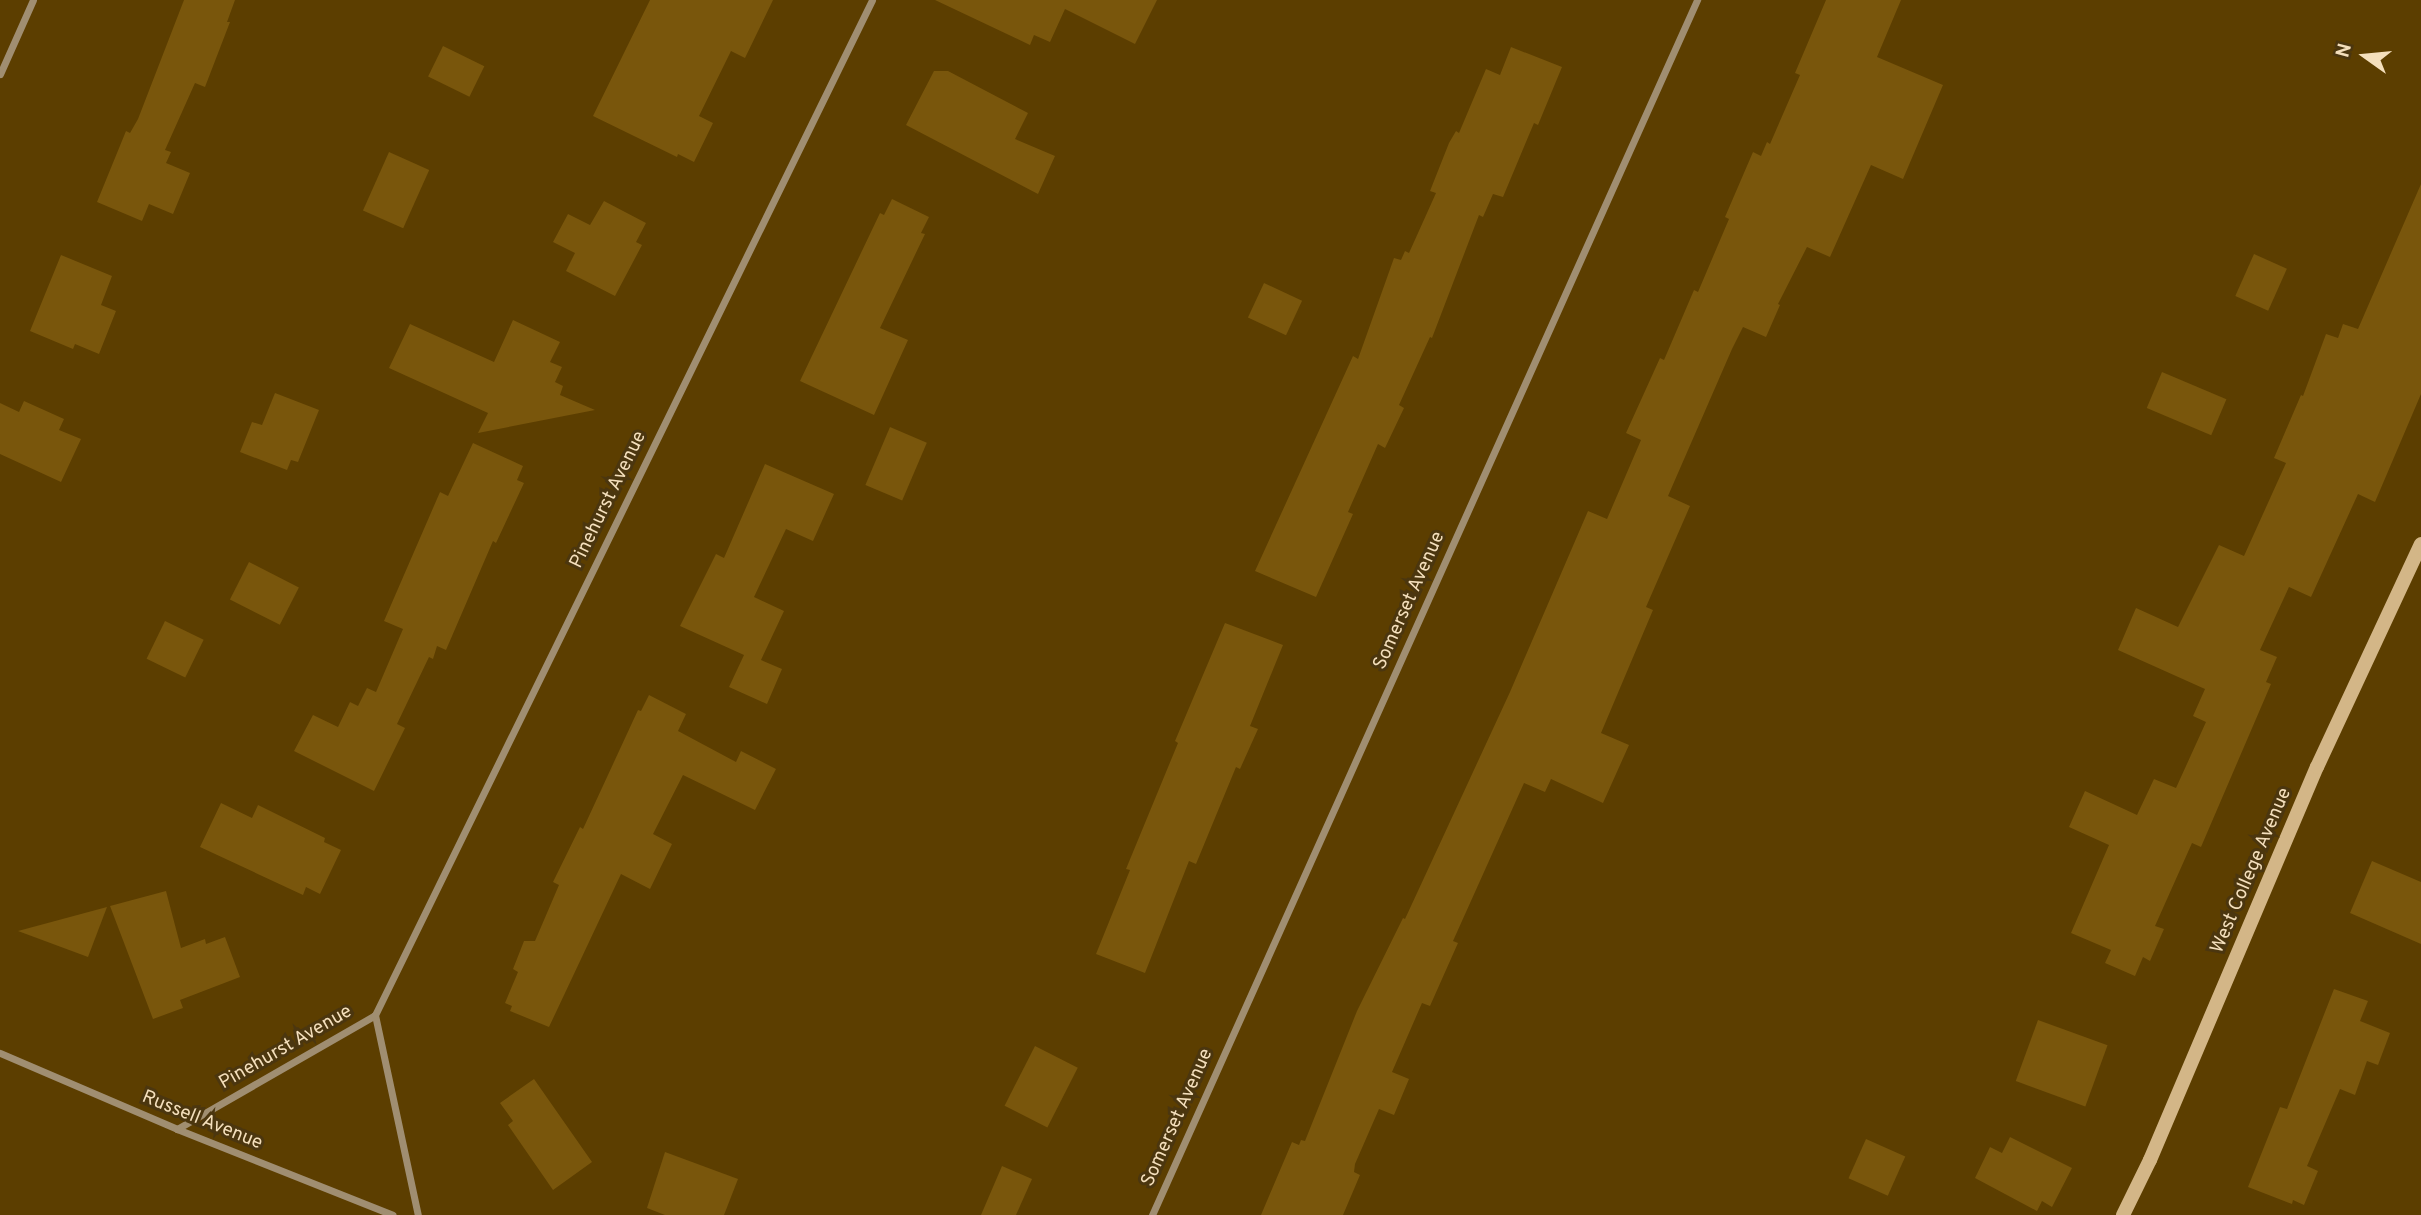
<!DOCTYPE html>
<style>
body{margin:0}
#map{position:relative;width:2421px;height:1215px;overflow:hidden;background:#5c3e00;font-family:Overpass,sans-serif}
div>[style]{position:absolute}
.building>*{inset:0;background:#79560c;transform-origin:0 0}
.street>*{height:7px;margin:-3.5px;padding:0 3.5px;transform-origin:3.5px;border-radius:3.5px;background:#a08e71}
.secondary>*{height:14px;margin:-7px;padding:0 7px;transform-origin:7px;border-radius:7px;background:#d3b687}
span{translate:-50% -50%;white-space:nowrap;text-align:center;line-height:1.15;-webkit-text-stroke:6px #4b360f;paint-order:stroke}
.street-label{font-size:19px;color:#f4dfbc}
.north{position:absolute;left:2330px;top:21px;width:70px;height:70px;-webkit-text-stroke:5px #4b360f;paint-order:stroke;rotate:285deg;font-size:19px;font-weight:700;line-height:28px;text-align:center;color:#f4dfbc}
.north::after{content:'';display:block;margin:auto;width:24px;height:32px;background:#f4dfbc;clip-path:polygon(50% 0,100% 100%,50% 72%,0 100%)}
</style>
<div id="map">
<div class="building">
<i style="clip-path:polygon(184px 0,235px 0,227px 22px,230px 22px,205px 87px,195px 83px,165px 150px,171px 152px,166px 163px,190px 173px,173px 214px,149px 204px,142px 221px,97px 202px,126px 131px,130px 133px,138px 119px)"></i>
<i style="clip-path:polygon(650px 0,773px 0,745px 58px,731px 51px,699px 116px,713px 123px,694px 162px,678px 154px,677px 157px,593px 116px)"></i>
<i style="clip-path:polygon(935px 0,1157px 0,1135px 44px,1065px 9px,1050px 42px,1034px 35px,1030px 45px)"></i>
<i style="clip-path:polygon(1826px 0,1901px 0,1877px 57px,1943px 85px,1903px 179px,1871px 165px,1830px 257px,1807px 247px,1778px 304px,1780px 305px,1766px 337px,1743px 327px,1732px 349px,1668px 496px,1690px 506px,1646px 607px,1653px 610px,1601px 733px,1629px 745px,1603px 803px,1551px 779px,1545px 792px,1524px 783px,1453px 941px,1458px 943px,1430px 1006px,1422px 1003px,1392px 1072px,1409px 1079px,1394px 1115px,1379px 1109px,1355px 1164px,1354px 1172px,1360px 1175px,1343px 1215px,1261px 1215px,1292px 1142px,1299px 1145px,1301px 1140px,1305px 1141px,1357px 1011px,1403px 918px,1405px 919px,1510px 692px,1588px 511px,1607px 519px,1641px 440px,1626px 433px,1660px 358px,1664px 360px,1694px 290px,1698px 292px,1729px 219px,1725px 217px,1753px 152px,1761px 156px,1767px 142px,1770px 144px,1800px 75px,1795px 73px)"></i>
<i style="left:443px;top:46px;width:46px;height:34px;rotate:26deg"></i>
<i style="clip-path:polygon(1511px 47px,1562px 67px,1538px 125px,1534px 123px,1503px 197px,1493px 194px,1483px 217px,1479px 215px,1432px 338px,1430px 337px,1399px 405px,1404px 408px,1385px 448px,1378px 444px,1348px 512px,1353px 514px,1316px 597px,1255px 571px,1353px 356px,1358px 359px,1394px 258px,1401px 260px,1405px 251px,1409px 253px,1436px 193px,1430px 191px,1449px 143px,1456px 131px,1459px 133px,1486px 69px,1500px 75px)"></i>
<i style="clip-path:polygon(934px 71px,948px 71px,1028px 113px,1015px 139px,1055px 156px,1038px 194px,906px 125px)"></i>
<i style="left:389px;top:152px;width:44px;height:64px;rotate:24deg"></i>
<i style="clip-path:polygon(2421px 184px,2421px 394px,2375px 502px,2358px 494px,2311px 597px,2289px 587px,2260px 650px,2277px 657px,2266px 682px,2271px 684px,2201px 847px,2192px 843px,2155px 926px,2164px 929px,2150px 961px,2143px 957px,2135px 976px,2105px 963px,2111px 950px,2071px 933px,2109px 845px,2069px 827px,2085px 791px,2137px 815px,2154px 779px,2176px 788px,2206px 722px,2193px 716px,2205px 689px,2118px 650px,2136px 608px,2178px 627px,2219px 545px,2244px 556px,2286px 463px,2274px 458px,2301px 395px,2303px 396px,2326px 334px,2338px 338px,2343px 324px,2358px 329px)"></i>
<i style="clip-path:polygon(892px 199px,929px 217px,921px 233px,925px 234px,880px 328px,908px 340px,874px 415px,800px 381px,880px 213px,884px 215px)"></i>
<i style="clip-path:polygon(604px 201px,646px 223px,636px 242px,642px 245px,615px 296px,566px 271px,575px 253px,553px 242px,568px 214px,590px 225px)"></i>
<i style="left:2254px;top:254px;width:36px;height:46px;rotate:24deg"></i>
<i style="clip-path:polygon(61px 255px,112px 276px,101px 305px,116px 311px,99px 354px,75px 344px,73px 349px,30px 331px)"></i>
<i style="left:1264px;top:283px;width:42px;height:38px;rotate:25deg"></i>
<i style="clip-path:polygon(513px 320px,560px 342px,550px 362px,562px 367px,555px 382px,563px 386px,560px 395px,595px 410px,478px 433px,488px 413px,389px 368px,410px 324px,494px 362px)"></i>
<i style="left:2162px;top:372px;width:70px;height:39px;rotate:23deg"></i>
<i style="clip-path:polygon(275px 393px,319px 410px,298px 462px,291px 460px,287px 470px,240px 452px,252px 422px,262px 425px)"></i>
<i style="clip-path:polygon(24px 401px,64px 419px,59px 430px,81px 439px,61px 482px,0 454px,0 403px,19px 412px)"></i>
<i style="left:890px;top:427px;width:40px;height:63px;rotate:23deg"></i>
<i style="clip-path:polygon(473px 443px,523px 466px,517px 480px,524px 483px,496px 543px,493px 541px,446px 650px,437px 646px,433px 659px,429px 657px,397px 724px,405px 728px,374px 791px,294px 751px,313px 715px,338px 727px,350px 702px,358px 706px,367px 688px,376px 692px,403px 629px,384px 621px,440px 492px,448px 496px)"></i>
<i style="clip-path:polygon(765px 464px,834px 494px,813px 541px,786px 529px,754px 597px,784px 611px,761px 660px,782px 669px,767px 704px,729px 687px,744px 655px,680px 626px,716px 554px,724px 558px)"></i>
<i style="left:249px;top:562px;width:56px;height:42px;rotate:27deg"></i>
<i style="left:165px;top:621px;width:43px;height:42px;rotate:26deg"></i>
<i style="clip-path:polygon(1225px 623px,1283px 645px,1250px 726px,1258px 729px,1240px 769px,1236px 767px,1196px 864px,1189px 861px,1145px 973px,1096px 954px,1130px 870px,1126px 869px,1178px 743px,1175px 741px)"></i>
<i style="clip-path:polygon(649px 695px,686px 714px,678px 731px,736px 762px,741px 751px,776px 769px,755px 810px,683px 775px,653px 834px,672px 844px,650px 889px,621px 874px,549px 1027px,510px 1011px,512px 1006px,505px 1003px,518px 972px,513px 969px,524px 941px,535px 941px,559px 885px,553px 882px,580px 827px,583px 829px,638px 710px,641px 711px)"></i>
<i style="clip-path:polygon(221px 803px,252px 818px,258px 805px,325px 838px,324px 842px,341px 850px,320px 894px,306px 887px,303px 895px,200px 847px)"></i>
<i style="clip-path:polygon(2372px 861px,2421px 882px,2421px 944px,2350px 913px)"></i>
<i style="clip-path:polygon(166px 891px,181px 948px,205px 939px,206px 944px,225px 937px,240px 977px,180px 1000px,183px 1008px,153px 1019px,110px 906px)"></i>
<i style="clip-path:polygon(107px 907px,88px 957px,18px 931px)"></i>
<i style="clip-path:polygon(2334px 989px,2368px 1001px,2360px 1021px,2390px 1033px,2378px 1065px,2367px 1061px,2355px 1095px,2340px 1089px,2307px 1166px,2318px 1171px,2304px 1205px,2293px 1200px,2292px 1204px,2248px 1187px,2280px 1107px,2287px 1109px)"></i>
<i style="left:2038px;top:1020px;width:74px;height:65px;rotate:20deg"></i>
<i style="left:1035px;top:1046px;width:48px;height:67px;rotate:27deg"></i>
<i style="clip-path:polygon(534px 1079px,592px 1162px,553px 1190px,508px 1125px,513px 1121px,500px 1103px)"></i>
<i style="clip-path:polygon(2010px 1137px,2072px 1168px,2052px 1207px,2042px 1201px,2037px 1211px,1975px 1178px,1990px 1147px,2002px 1153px)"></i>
<i style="left:1866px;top:1139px;width:43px;height:43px;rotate:24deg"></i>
<i style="clip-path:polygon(665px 1152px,738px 1179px,724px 1215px,665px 1215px,647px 1208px)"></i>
<i style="clip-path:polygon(1002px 1166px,1032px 1179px,1016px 1215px,981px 1215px)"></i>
</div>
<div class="street">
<i style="left:0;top:74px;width:81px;rotate:-66deg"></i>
<i style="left:375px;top:1015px;width:205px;rotate:77.9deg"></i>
<i style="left:0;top:1053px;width:193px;rotate:23.2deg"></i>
<i style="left:177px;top:1129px;width:232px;rotate:21.7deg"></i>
<i style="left:177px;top:1129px;width:228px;rotate:-29.9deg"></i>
<i style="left:375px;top:1015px;width:1130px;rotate:-63.91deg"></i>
<i style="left:1152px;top:1215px;width:1332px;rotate:-65.84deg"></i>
</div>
<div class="secondary">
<i style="left:2123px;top:1215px;width:61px;rotate:-63.9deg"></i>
<i style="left:2150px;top:1160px;width:427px;rotate:-67deg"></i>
<i style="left:2317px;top:767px;width:246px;rotate:-65deg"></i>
</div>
<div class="street-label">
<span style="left:609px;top:500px;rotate:-64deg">Pinehurst Avenue</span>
<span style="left:1410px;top:601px;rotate:-66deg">Somerset Avenue</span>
<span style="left:2252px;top:871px;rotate:-67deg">West College Avenue</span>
<span style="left:286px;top:1048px;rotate:-30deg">Pinehurst Avenue</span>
<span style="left:1178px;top:1118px;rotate:-66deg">Somerset Avenue</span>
<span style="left:202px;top:1121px;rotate:22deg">Russell Avenue</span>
</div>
<div class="north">N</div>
</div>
